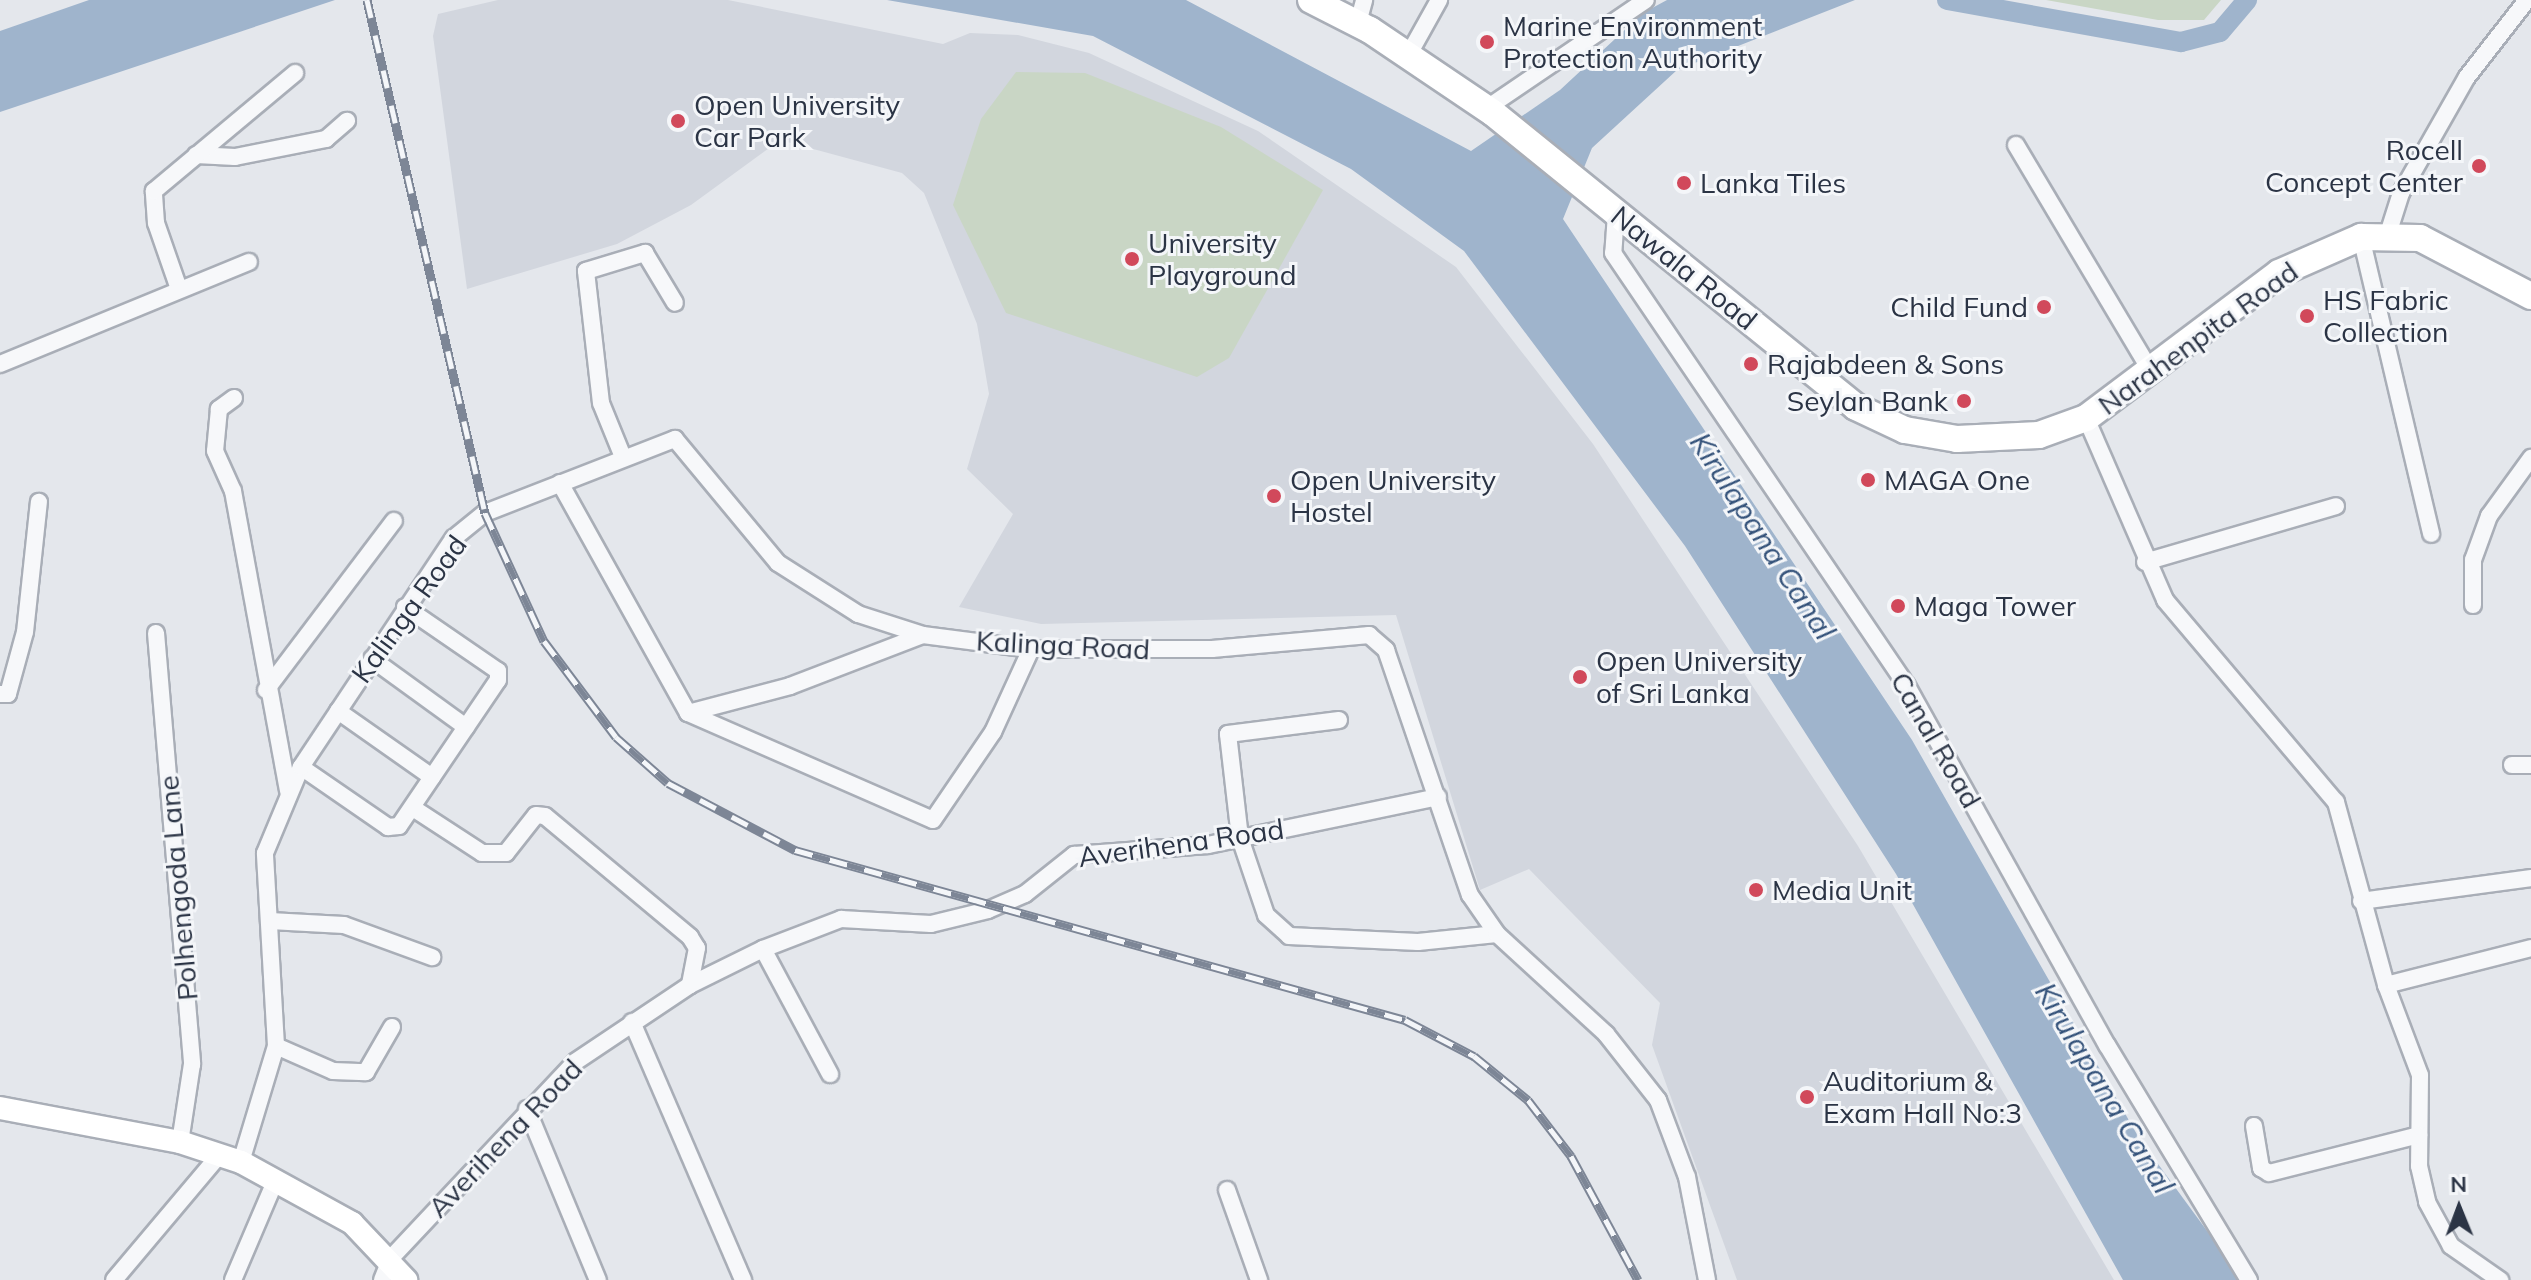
<!DOCTYPE html>
<style>
body{margin:0}
#map{position:relative;width:2531px;height:1280px;overflow:hidden;background:#e4e7ec;font-family:Mulish,sans-serif}
div>[style]{position:absolute}
.built>*{inset:0;background:#d2d6de}
.green>*{inset:0;background:#c9d6c5}
.water>*{inset:0;background:#9fb4cc}
.canal>*{height:20px;margin:-10px;padding:0 10px;transform-origin:10px;border-radius:10px;background:#9fb4cc}
.roads{filter:drop-shadow(2px 0 #a9aeb7) drop-shadow(-2px 0 #a9aeb7) drop-shadow(0 2px #a9aeb7) drop-shadow(0 -2px #a9aeb7)}
.minor>*{height:16px;margin:-8px;padding:0 8px;transform-origin:8px;border-radius:8px;background:#f7f8fa}
.secondary>*{height:22px;margin:-11px;padding:0 11px;transform-origin:11px;border-radius:11px;background:#fff}
.primary>*{height:26px;margin:-13px;padding:0 13px;transform-origin:13px;border-radius:13px;background:#fff}
.rail>*{height:9px;margin-top:-4.5px;transform-origin:0;background:repeating-linear-gradient(90deg,#f4f6f9 0 18px,#7d8696 0 36px);box-sizing:border-box;border-block:2px solid #7d8696}
.dots>*{width:22px;height:22px;translate:-50% -50%;box-sizing:border-box;border:4px solid #f4f6f9;border-radius:50%}
span{translate:-50% -50%;white-space:nowrap;text-align:center;line-height:1.15;-webkit-text-stroke:6px #f4f6f9;paint-order:stroke}
.poi-label{font-size:28px;color:#2b3445}
.left{translate:0 -50%;text-align:left}
.right{translate:-100% -50%;text-align:right}
.street-label{font-size:28px;color:#2b3445}
.water-label{font-size:30px;color:#34527a;font-style:italic}
.north{position:absolute;left:2419px;top:1168px;width:80px;height:80px;-webkit-text-stroke:6px #f4f6f9;paint-order:stroke;rotate:359deg;font-size:22px;font-weight:700;line-height:32px;text-align:center;color:#2b3445}
.north::after{content:'';display:block;margin:auto;width:28px;height:36px;background:#2b3445;clip-path:polygon(50% 0,100% 100%,50% 72%,0 100%)}
</style>
<div id="map">
<div class="built">
<i style="clip-path:polygon(498px 0,728px 0,943px 44px,970px 33px,1018px 35px,1089px 53px,1258px 131px,1456px 267px,1593px 444px,1858px 846px,2114px 1280px,1737px 1280px,1652px 1045px,1660px 1003px,1529px 869px,1480px 890px,1396px 615px,1041px 624px,959px 607px,1013px 514px,967px 469px,989px 394px,977px 324px,924px 193px,902px 173px,780px 140px,691px 205px,617px 244px,467px 289px,433px 36px,438px 14px)"></i>
</div>
<div class="green">
<i style="clip-path:polygon(2046px 0,2221px 0,2204px 20px,2158px 20px)"></i>
<i style="clip-path:polygon(1016px 72px,1085px 73px,1221px 127px,1323px 190px,1229px 358px,1197px 377px,1006px 313px,953px 205px,981px 119px)"></i>
</div>
<div class="water">
<i style="clip-path:polygon(89px 0,335px 0,0 112px,0 31px)"></i>
<i style="clip-path:polygon(887px 0,1186px 0,1471px 151px,1560px 90px,1643px 13px,1667px 0,1855px 0,1677px 70px,1592px 148px,1563px 219px,1912px 740px,2139px 1138px,2243px 1280px,2123px 1280px,1896px 874px,1685px 546px,1464px 251px,1351px 169px,1093px 36px)"></i>
</div>
<div class="canal">
<i style="left:1947px;top:0;width:238px;rotate:10.2deg"></i>
<i style="left:2181px;top:42px;width:40px;rotate:-14.4deg"></i>
<i style="left:2220px;top:32px;width:42px;rotate:-49.8deg"></i>
</div>
<div class="roads">
<div class="minor">
<i style="left:1358px;top:23px;width:24px;rotate:-75deg"></i>
<i style="left:1409px;top:54px;width:62px;rotate:-60.9deg"></i>
<i style="left:1487px;top:108px;width:192px;rotate:-34.2deg"></i>
<i style="left:2016px;top:145px;width:262px;rotate:59.2deg"></i>
<i style="left:196px;top:155px;width:39px;rotate:3deg"></i>
<i style="left:235px;top:157px;width:93px;rotate:-11.2deg"></i>
<i style="left:326px;top:139px;width:28px;rotate:-41deg"></i>
<i style="left:1616px;top:214px;width:39px;rotate:94deg"></i>
<i style="left:1613px;top:253px;width:523px;rotate:55.82deg"></i>
<i style="left:1907px;top:686px;width:411px;rotate:60.9deg"></i>
<i style="left:2107px;top:1045px;width:275px;rotate:58.9deg"></i>
<i style="left:2388px;top:234px;width:43px;rotate:-72.4deg"></i>
<i style="left:2401px;top:193px;width:133px;rotate:-60.4deg"></i>
<i style="left:2467px;top:77px;width:98px;rotate:-52.1deg"></i>
<i style="left:2361px;top:237px;width:305px;rotate:76.7deg"></i>
<i style="left:179px;top:289px;width:70px;rotate:-109.2deg"></i>
<i style="left:156px;top:223px;width:32px;rotate:-94deg"></i>
<i style="left:154px;top:191px;width:184px;rotate:-39.9deg"></i>
<i style="left:0;top:364px;width:269px;rotate:-22.3deg"></i>
<i style="left:234px;top:398px;width:19px;rotate:144deg"></i>
<i style="left:219px;top:409px;width:42px;rotate:95.4deg"></i>
<i style="left:215px;top:451px;width:44px;rotate:65.8deg"></i>
<i style="left:233px;top:491px;width:305px;rotate:79.6deg"></i>
<i style="left:2086px;top:418px;width:198px;rotate:66.5deg"></i>
<i style="left:2165px;top:600px;width:265px;rotate:49.8deg"></i>
<i style="left:2336px;top:802px;width:190px;rotate:74.7deg"></i>
<i style="left:2386px;top:985px;width:96px;rotate:69.3deg"></i>
<i style="left:2420px;top:1075px;width:91px;rotate:90.6deg"></i>
<i style="left:2419px;top:1166px;width:37px;rotate:77deg"></i>
<i style="left:2427px;top:1202px;width:50px;rotate:61.4deg"></i>
<i style="left:2451px;top:1246px;width:60px;rotate:34.8deg"></i>
<i style="left:623px;top:457px;width:58px;rotate:-112.2deg"></i>
<i style="left:601px;top:403px;width:133px;rotate:-96.5deg"></i>
<i style="left:586px;top:271px;width:62px;rotate:-17deg"></i>
<i style="left:645px;top:253px;width:58px;rotate:59deg"></i>
<i style="left:560px;top:483px;width:263px;rotate:60.9deg"></i>
<i style="left:688px;top:713px;width:106px;rotate:-14.8deg"></i>
<i style="left:790px;top:686px;width:142px;rotate:-21deg"></i>
<i style="left:2145px;top:562px;width:199px;rotate:-16.3deg"></i>
<i style="left:2473px;top:605px;width:45px;rotate:-90deg"></i>
<i style="left:2473px;top:560px;width:47px;rotate:-70deg"></i>
<i style="left:2489px;top:516px;width:72px;rotate:-54.1deg"></i>
<i style="left:156px;top:633px;width:433px;rotate:85.2deg"></i>
<i style="left:192px;top:1064px;width:79px;rotate:98.7deg"></i>
<i style="left:372px;top:659px;width:116px;rotate:35.9deg"></i>
<i style="left:266px;top:690px;width:212px;rotate:-52.9deg"></i>
<i style="left:0;top:694px;width:8px"></i>
<i style="left:8px;top:694px;width:64px;rotate:-74.7deg"></i>
<i style="left:25px;top:632px;width:131px;rotate:-83.9deg"></i>
<i style="left:338px;top:711px;width:115px;rotate:35.1deg"></i>
<i style="left:688px;top:713px;width:267px;rotate:23.6deg"></i>
<i style="left:933px;top:820px;width:107px;rotate:-55.7deg"></i>
<i style="left:993px;top:732px;width:91px;rotate:-65.4deg"></i>
<i style="left:1339px;top:720px;width:112px;rotate:172.8deg"></i>
<i style="left:1228px;top:734px;width:105px;rotate:83.4deg"></i>
<i style="left:1240px;top:838px;width:81px;rotate:71.3deg"></i>
<i style="left:1266px;top:915px;width:31px;rotate:42deg"></i>
<i style="left:1289px;top:936px;width:129px;rotate:2.7deg"></i>
<i style="left:1418px;top:942px;width:79px;rotate:-5.8deg"></i>
<i style="left:2512px;top:765px;width:19px"></i>
<i style="left:301px;top:767px;width:106px;rotate:34.6deg"></i>
<i style="left:388px;top:827px;width:11px;rotate:-5deg"></i>
<i style="left:399px;top:826px;width:176px;rotate:-55.9deg"></i>
<i style="left:498px;top:680px;width:9px;rotate:-90deg"></i>
<i style="left:498px;top:671px;width:113px;rotate:-145.5deg"></i>
<i style="left:413px;top:808px;width:82px;rotate:33.1deg"></i>
<i style="left:482px;top:853px;width:24px"></i>
<i style="left:506px;top:853px;width:48px;rotate:-51.7deg"></i>
<i style="left:536px;top:815px;width:9px;rotate:6deg"></i>
<i style="left:545px;top:816px;width:189px;rotate:39.8deg"></i>
<i style="left:690px;top:937px;width:13px;rotate:58deg"></i>
<i style="left:697px;top:948px;width:38px;rotate:101deg"></i>
<i style="left:2361px;top:901px;width:172px;rotate:-7.7deg"></i>
<i style="left:270px;top:921px;width:74px;rotate:3.1deg"></i>
<i style="left:344px;top:925px;width:94px;rotate:20deg"></i>
<i style="left:763px;top:949px;width:142px;rotate:61.8deg"></i>
<i style="left:2386px;top:985px;width:150px;rotate:-14.3deg"></i>
<i style="left:632px;top:1022px;width:281px;rotate:66.7deg"></i>
<i style="left:276px;top:1046px;width:62px;rotate:23.7deg"></i>
<i style="left:333px;top:1071px;width:33px;rotate:2deg"></i>
<i style="left:366px;top:1072px;width:52px;rotate:-60deg"></i>
<i style="left:527px;top:1109px;width:185px;rotate:67.5deg"></i>
<i style="left:2254px;top:1126px;width:43px;rotate:80.5deg"></i>
<i style="left:2261px;top:1168px;width:9px;rotate:32deg"></i>
<i style="left:2269px;top:1173px;width:155px;rotate:-14.2deg"></i>
<i style="left:241px;top:1162px;width:121px;rotate:-73.2deg"></i>
<i style="left:276px;top:1046px;width:193px;rotate:-93.3deg"></i>
<i style="left:265px;top:853px;width:93px;rotate:-67.3deg"></i>
<i style="left:301px;top:767px;width:275px;rotate:-56.3deg"></i>
<i style="left:454px;top:538px;width:40px;rotate:-39deg"></i>
<i style="left:485px;top:513px;width:204px;rotate:-21.3deg"></i>
<i style="left:675px;top:439px;width:161px;rotate:50.3deg"></i>
<i style="left:778px;top:563px;width:95px;rotate:32.5deg"></i>
<i style="left:858px;top:614px;width:68px;rotate:17.9deg"></i>
<i style="left:923px;top:635px;width:109px;rotate:7.4deg"></i>
<i style="left:1031px;top:649px;width:181px"></i>
<i style="left:1212px;top:649px;width:158px;rotate:-5.1deg"></i>
<i style="left:1369px;top:635px;width:23px;rotate:41deg"></i>
<i style="left:1386px;top:650px;width:259px;rotate:71.1deg"></i>
<i style="left:1470px;top:895px;width:47px;rotate:55.3deg"></i>
<i style="left:1497px;top:934px;width:148px;rotate:42.5deg"></i>
<i style="left:1606px;top:1034px;width:84px;rotate:51.8deg"></i>
<i style="left:1658px;top:1100px;width:82px;rotate:69.4deg"></i>
<i style="left:1687px;top:1177px;width:105px;rotate:79deg"></i>
<i style="left:1227px;top:1190px;width:96px;rotate:70.4deg"></i>
<i style="left:114px;top:1280px;width:165px;rotate:-49.9deg"></i>
<i style="left:233px;top:1280px;width:110px;rotate:-66.9deg"></i>
<i style="left:382px;top:1280px;width:24px;rotate:-68deg"></i>
<i style="left:391px;top:1258px;width:269px;rotate:-46.8deg"></i>
<i style="left:575px;top:1062px;width:138px;rotate:-33.8deg"></i>
<i style="left:690px;top:985px;width:81px;rotate:-26.3deg"></i>
<i style="left:763px;top:949px;width:84px;rotate:-21deg"></i>
<i style="left:841px;top:919px;width:90px;rotate:3.2deg"></i>
<i style="left:931px;top:924px;width:59px;rotate:-13.8deg"></i>
<i style="left:988px;top:910px;width:40px;rotate:-23.4deg"></i>
<i style="left:1025px;top:894px;width:63px;rotate:-38.5deg"></i>
<i style="left:1074px;top:855px;width:134px;rotate:-4.3deg"></i>
<i style="left:1208px;top:845px;width:235px;rotate:-11.8deg"></i>
</div>
<div class="secondary">
<i style="left:0;top:1108px;width:183px;rotate:10.7deg"></i>
<i style="left:180px;top:1142px;width:64px;rotate:18.2deg"></i>
<i style="left:241px;top:1162px;width:127px;rotate:28.8deg"></i>
<i style="left:352px;top:1223px;width:79px;rotate:46.5deg"></i>
</div>
<div class="primary">
<i style="left:1311px;top:0;width:66px;rotate:27deg"></i>
<i style="left:1370px;top:30px;width:148px;rotate:34deg"></i>
<i style="left:1493px;top:113px;width:467px;rotate:39deg"></i>
<i style="left:1856px;top:407px;width:54px;rotate:25.1deg"></i>
<i style="left:1905px;top:430px;width:53px;rotate:9.8deg"></i>
<i style="left:1957px;top:439px;width:82px;rotate:-2.8deg"></i>
<i style="left:2039px;top:435px;width:50px;rotate:-19.9deg"></i>
<i style="left:2086px;top:418px;width:241px;rotate:-36.9deg"></i>
<i style="left:2279px;top:273px;width:90px;rotate:-23.7deg"></i>
<i style="left:2361px;top:237px;width:59px;rotate:1deg"></i>
<i style="left:2420px;top:238px;width:125px;rotate:27.6deg"></i>
</div>
</div>
<div class="rail">
<i style="left:367px;top:0;width:526px;rotate:77.05deg"></i>
<i style="left:485px;top:513px;width:141px;rotate:65.3deg"></i>
<i style="left:544px;top:641px;width:120px;rotate:53.1deg"></i>
<i style="left:616px;top:737px;width:69px;rotate:41.5deg"></i>
<i style="left:668px;top:783px;width:144px;rotate:27.8deg"></i>
<i style="left:795px;top:850px;width:633px;rotate:15.57deg"></i>
<i style="left:1405px;top:1020px;width:78px;rotate:27.6deg"></i>
<i style="left:1474px;top:1056px;width:70px;rotate:39.2deg"></i>
<i style="left:1528px;top:1100px;width:71px;rotate:52.5deg"></i>
<i style="left:1571px;top:1156px;width:141px;rotate:61.6deg"></i>
</div>
<div class="dots">
<i style="left:1487px;top:42px;background:#d1495b"></i>
<i style="left:678px;top:121px;background:#d1495b"></i>
<i style="left:2479px;top:166px;background:#d1495b"></i>
<i style="left:1684px;top:183px;background:#d1495b"></i>
<i style="left:1132px;top:259px;background:#d1495b"></i>
<i style="left:2044px;top:307px;background:#d1495b"></i>
<i style="left:2307px;top:316px;background:#d1495b"></i>
<i style="left:1751px;top:364px;background:#d1495b"></i>
<i style="left:1964px;top:401px;background:#d1495b"></i>
<i style="left:1868px;top:480px;background:#d1495b"></i>
<i style="left:1274px;top:496px;background:#d1495b"></i>
<i style="left:1898px;top:606px;background:#d1495b"></i>
<i style="left:1580px;top:677px;background:#d1495b"></i>
<i style="left:1756px;top:890px;background:#d1495b"></i>
<i style="left:1807px;top:1097px;background:#d1495b"></i>
</div>
<div class="poi-label">
<span class="left" style="left:1503px;top:42px">Marine Environment<br>Protection Authority</span>
<span class="left" style="left:694px;top:121px">Open University<br>Car Park</span>
<span class="right" style="left:2463px;top:166px">Rocell<br>Concept Center</span>
<span class="left" style="left:1700px;top:183px">Lanka Tiles</span>
<span class="left" style="left:1148px;top:259px">University<br>Playground</span>
<span class="left" style="left:2323px;top:316px">HS Fabric<br>Collection</span>
<span class="right" style="left:2028px;top:307px">Child Fund</span>
<span class="left" style="left:1767px;top:364px">Rajabdeen &amp; Sons</span>
<span class="right" style="left:1948px;top:401px">Seylan Bank</span>
<span class="left" style="left:1290px;top:496px">Open University<br>Hostel</span>
<span class="left" style="left:1884px;top:480px">MAGA One</span>
<span class="left" style="left:1914px;top:606px">Maga Tower</span>
<span class="left" style="left:1596px;top:677px">Open University<br>of Sri Lanka</span>
<span class="left" style="left:1772px;top:890px">Media Unit</span>
<span class="left" style="left:1823px;top:1097px">Auditorium &amp;<br>Exam Hall No:3</span>
</div>
<div class="street-label">
<span style="left:1684px;top:268px;rotate:39deg">Nawala Road</span>
<span style="left:2198px;top:338px;rotate:-36deg">Narahenpita Road</span>
<span style="left:409px;top:609px;rotate:-54deg">Kalinga Road</span>
<span style="left:1063px;top:645px;rotate:3deg">Kalinga Road</span>
<span style="left:1936px;top:740px;rotate:60deg">Canal Road</span>
<span style="left:1181px;top:843px;rotate:-8deg">Averihena Road</span>
<span style="left:178px;top:888px;rotate:-95deg">Polhengoda Lane</span>
<span style="left:505px;top:1138px;rotate:-46deg">Averihena Road</span>
</div>
<div class="water-label">
<span style="left:1763px;top:536px;rotate:57deg">Kirulapana Canal</span>
<span style="left:2105px;top:1088px;rotate:59deg">Kirulapana Canal</span>
</div>
<div class="north">N</div>
</div>
